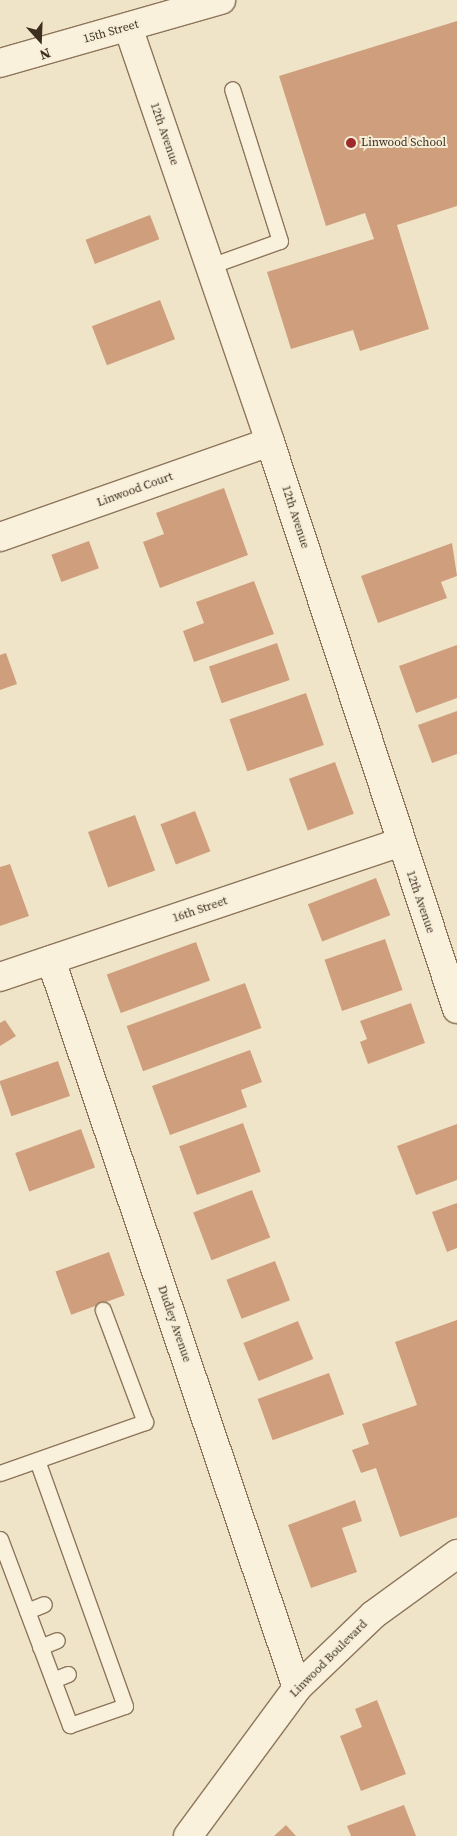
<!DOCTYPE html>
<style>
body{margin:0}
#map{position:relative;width:457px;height:1836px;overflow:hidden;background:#f0e4c8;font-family:"Source Serif 4",serif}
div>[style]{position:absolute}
.building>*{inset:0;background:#cf9f7d;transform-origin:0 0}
.roads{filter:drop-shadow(1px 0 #8d765c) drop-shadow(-1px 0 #8d765c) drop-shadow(0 1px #8d765c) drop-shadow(0 -1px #8d765c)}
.lane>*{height:15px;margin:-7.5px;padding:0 7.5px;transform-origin:7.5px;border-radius:7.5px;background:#faf1dc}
.street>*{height:28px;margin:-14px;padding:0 14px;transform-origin:14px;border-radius:14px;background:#faf1dc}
.secondary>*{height:28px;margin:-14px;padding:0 14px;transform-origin:14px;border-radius:14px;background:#faf1dc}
.dots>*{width:14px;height:14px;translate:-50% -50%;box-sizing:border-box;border:2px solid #f7eed8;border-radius:50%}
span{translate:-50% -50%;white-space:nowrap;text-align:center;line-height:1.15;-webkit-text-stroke:4px #f7eed8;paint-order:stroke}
.street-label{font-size:12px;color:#3d2e20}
.poi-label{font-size:12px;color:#3d2e20}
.left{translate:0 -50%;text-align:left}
.north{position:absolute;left:15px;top:15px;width:50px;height:50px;-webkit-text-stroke:4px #f7eed8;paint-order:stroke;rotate:160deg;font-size:14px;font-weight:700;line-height:20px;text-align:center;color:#3d2e20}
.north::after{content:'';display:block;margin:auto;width:18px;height:22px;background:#3d2e20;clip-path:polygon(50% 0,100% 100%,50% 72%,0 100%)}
</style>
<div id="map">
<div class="building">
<i style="clip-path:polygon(457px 21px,457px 206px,397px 225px,429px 329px,360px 351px,353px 330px,291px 349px,267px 272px,374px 239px,365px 213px,326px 226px,279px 76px)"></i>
<i style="left:150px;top:215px;width:26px;height:69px;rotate:69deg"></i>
<i style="left:160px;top:300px;width:42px;height:73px;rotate:69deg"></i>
<i style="clip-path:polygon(224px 488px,248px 555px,160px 588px,143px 542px,164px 534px,156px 513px)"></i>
<i style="left:89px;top:541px;width:29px;height:40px;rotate:70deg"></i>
<i style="clip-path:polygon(452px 543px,457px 576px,441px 582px,447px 598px,378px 623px,361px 576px)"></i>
<i style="clip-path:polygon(254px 581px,274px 634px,194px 662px,183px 631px,204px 623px,196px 602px)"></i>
<i style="left:277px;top:643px;width:39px;height:72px;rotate:71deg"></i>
<i style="clip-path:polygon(457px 645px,457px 698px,416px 713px,399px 666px)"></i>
<i style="clip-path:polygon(6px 653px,17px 684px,0 690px,0 655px)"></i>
<i style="left:306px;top:693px;width:55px;height:81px;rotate:71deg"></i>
<i style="clip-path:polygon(457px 711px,457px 754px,432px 763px,418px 725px)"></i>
<i style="left:335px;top:762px;width:55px;height:49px;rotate:70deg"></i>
<i style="left:195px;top:811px;width:43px;height:37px;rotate:69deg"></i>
<i style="left:135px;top:815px;width:59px;height:50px;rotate:70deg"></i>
<i style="clip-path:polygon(10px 864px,29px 916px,0 926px,0 867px)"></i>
<i style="left:376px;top:878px;width:40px;height:73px;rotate:69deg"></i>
<i style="left:385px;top:939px;width:54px;height:64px;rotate:71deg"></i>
<i style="left:196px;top:942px;width:41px;height:95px;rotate:70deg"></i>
<i style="left:245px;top:983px;width:48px;height:126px;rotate:70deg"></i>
<i style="clip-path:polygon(411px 1003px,425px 1043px,368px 1064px,360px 1042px,367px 1039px,360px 1021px)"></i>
<i style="clip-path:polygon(5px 1020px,16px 1036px,0 1046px,0 1023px)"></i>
<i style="clip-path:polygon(250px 1050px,262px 1082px,241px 1090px,247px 1107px,170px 1135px,152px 1086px)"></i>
<i style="left:58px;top:1061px;width:37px;height:62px;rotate:71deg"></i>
<i style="left:243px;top:1123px;width:52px;height:68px;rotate:70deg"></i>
<i style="clip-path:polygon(457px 1124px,457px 1180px,416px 1195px,397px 1146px)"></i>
<i style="left:81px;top:1129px;width:41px;height:70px;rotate:70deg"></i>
<i style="left:252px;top:1190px;width:51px;height:63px;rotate:69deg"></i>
<i style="clip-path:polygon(457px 1203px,457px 1248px,447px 1252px,432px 1212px)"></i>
<i style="left:109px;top:1252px;width:46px;height:57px;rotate:70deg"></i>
<i style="left:275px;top:1261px;width:42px;height:52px;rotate:69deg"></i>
<i style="clip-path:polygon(457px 1320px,457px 1517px,400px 1537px,376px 1468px,361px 1473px,352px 1450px,369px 1444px,362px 1424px,417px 1405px,395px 1342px)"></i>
<i style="left:298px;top:1321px;width:41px;height:59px;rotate:68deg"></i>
<i style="left:329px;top:1373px;width:44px;height:76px;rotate:70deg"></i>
<i style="clip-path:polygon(355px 1500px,362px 1521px,342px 1528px,357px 1572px,311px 1588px,288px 1525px)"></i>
<i style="clip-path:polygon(377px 1700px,406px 1774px,361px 1791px,340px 1736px,362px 1727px,355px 1709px)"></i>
<i style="clip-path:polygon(404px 1805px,416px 1836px,351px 1836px,347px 1826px)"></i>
<i style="clip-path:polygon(286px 1825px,296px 1836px,274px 1836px)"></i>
</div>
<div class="roads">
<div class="lane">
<i style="left:210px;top:266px;width:74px;rotate:-19.7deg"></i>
<i style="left:280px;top:241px;width:159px;rotate:-107.5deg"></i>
<i style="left:0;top:1473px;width:154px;rotate:-19.4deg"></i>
<i style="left:145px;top:1422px;width:120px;rotate:-110.6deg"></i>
<i style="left:0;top:1539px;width:199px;rotate:69.4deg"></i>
<i style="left:70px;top:1725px;width:58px;rotate:-19.1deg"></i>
<i style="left:125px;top:1706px;width:261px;rotate:-109.7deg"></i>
<i style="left:27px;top:1611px;width:18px;rotate:-22deg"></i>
<i style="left:40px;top:1647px;width:18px;rotate:-22deg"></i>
<i style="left:53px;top:1680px;width:16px;rotate:-22deg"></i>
</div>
<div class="street">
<i style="left:128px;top:27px;width:439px;rotate:71.1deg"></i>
<i style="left:270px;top:442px;width:597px;rotate:71.75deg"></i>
<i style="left:0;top:63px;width:230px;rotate:-15.9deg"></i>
<i style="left:0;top:537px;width:286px;rotate:-19.4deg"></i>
<i style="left:51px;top:960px;width:768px;rotate:71.33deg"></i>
<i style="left:0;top:977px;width:422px;rotate:-18.6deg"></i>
</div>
<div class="secondary">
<i style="left:188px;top:1836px;width:184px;rotate:-53.6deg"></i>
<i style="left:297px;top:1688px;width:105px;rotate:-43.8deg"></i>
<i style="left:373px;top:1615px;width:104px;rotate:-36deg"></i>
</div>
</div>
<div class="dots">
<i style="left:351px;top:143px;background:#9e2a2b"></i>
</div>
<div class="street-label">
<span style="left:111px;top:32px;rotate:-16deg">15th Street</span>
<span style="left:164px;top:134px;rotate:71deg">12th Avenue</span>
<span style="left:135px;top:490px;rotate:-20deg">Linwood Court</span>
<span style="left:295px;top:517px;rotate:72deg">12th Avenue</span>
<span style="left:420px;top:902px;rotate:71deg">12th Avenue</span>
<span style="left:200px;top:910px;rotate:-19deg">16th Street</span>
<span style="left:174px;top:1324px;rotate:71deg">Dudley Avenue</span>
<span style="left:329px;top:1659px;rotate:-45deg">Linwood Boulevard</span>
</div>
<div class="poi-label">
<span class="left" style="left:361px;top:143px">Linwood School</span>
</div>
<div class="north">N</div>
</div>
